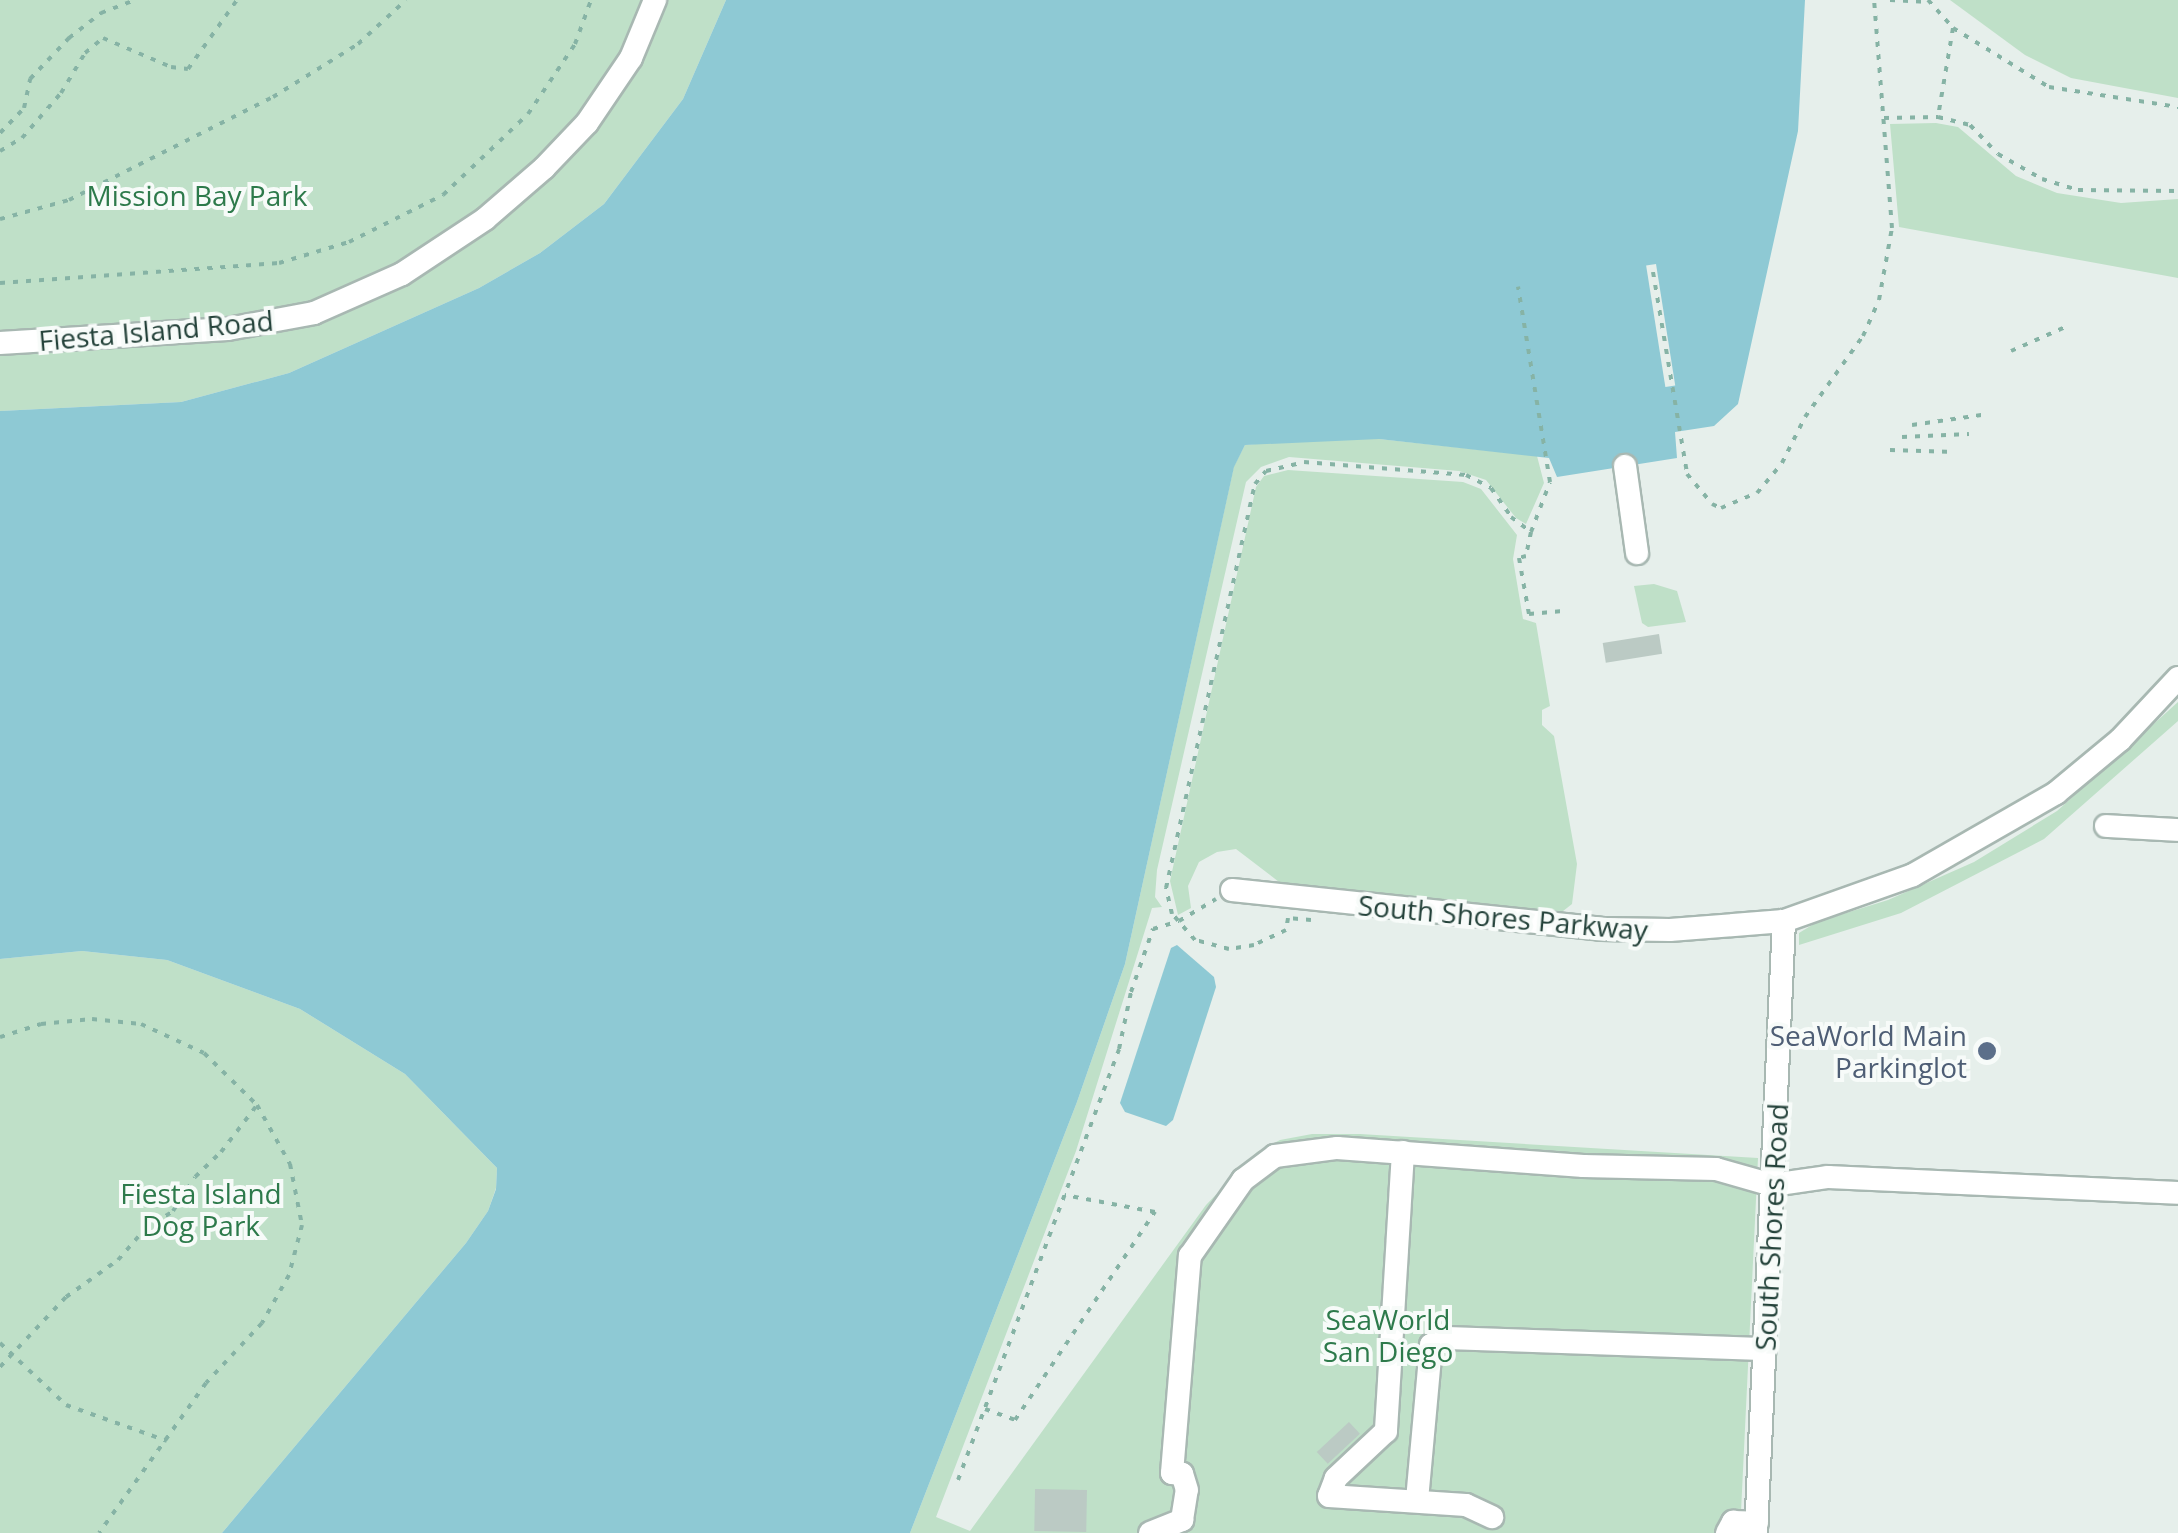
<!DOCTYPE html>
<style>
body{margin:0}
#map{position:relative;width:2178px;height:1533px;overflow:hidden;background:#e6efeb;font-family:"Open Sans",sans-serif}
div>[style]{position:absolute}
.green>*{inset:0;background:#bfe0c8}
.water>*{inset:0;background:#8ec9d4}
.pier>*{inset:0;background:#e6efeb;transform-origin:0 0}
.building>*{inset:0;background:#bbcac4;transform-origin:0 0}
.path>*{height:4px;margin-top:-2px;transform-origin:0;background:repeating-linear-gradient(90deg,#86b3a5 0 5px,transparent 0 13px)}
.roads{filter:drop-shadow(2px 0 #a8b8b2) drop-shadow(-2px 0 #a8b8b2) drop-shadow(0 2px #a8b8b2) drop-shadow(0 -2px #a8b8b2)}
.minor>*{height:22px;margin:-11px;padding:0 11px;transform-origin:11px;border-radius:11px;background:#fff}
.dots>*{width:28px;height:28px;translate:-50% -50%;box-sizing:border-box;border:5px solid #f7fbf9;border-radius:50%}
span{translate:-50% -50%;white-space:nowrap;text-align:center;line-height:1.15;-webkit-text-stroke:8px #f7fbf9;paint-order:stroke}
.park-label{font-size:28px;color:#2d7a4b}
.street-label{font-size:28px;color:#24423a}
.service-label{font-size:28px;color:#4e5e75}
.right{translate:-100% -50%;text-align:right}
</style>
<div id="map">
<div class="green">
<i style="clip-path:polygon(0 0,726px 0,683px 99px,604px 204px,540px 253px,479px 288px,289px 373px,181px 402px,0 411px)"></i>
<i style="clip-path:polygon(1950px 0,2178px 0,2178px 98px,2071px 78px,2025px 55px)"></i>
<i style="clip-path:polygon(1936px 123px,1958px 127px,2016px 176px,2057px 193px,2121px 203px,2178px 199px,2178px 278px,1899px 227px,1890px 124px)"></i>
<i style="clip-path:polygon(1307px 439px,1379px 439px,1537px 456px,1544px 483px,1526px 524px,1516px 518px,1486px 480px,1459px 471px,1289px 457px,1261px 467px,1246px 482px,1157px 870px,1155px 897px,1162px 907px,1152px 908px,1076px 1151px,936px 1517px,970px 1531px,1206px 1205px,1257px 1152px,1280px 1140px,1312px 1134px,1360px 1134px,1758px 1158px,1740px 1533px,910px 1533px,1077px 1102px,1125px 964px,1234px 466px,1245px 445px)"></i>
<i style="clip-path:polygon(1288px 470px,1463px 482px,1481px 489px,1517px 535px,1513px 559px,1523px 619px,1536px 623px,1550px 706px,1542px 710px,1542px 725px,1554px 736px,1577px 864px,1572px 904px,1558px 915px,1283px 885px,1236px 849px,1217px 852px,1199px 862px,1188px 886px,1191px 908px,1178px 915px,1170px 881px,1256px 487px,1264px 476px)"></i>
<i style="clip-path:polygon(1654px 584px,1677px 591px,1686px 622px,1648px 627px,1642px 623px,1634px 586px)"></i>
<i style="clip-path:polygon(2178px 702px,2178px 721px,2044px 839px,1901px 913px,1799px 945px,1799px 933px,1817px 922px,1888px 900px,1974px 862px,2057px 811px)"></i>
<i style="clip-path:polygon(82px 951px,167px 960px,300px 1009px,405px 1074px,497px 1168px,496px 1188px,488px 1211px,466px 1243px,222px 1533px,0 1533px,0 959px)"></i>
</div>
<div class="water">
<i style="clip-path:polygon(726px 0,1805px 0,1798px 131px,1738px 404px,1714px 426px,1675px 432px,1677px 458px,1557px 477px,1549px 458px,1379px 439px,1245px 445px,1234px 467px,1125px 964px,1077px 1102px,910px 1533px,222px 1533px,466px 1243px,488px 1211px,496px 1189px,497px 1168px,405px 1074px,300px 1009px,167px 960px,82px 951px,0 959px,0 411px,181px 402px,289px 373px,479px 288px,540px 253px,604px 204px,683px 99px)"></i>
<i style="clip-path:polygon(1177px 945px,1214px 977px,1216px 987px,1173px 1120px,1166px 1126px,1125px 1112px,1120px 1103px,1171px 948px)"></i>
</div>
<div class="pier">
<i style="left:1656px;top:264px;width:123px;height:10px;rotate:81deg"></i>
</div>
<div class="building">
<i style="left:1659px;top:634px;width:20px;height:57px;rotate:81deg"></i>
<i style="left:1349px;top:1422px;width:16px;height:44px;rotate:47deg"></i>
<i style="left:1035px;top:1489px;width:52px;height:42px;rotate:1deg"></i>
</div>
<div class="path">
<i style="left:1890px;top:0;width:39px;rotate:3deg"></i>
<i style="left:1928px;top:0;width:38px;rotate:48deg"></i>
<i style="left:1953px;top:28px;width:90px;rotate:99.6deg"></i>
<i style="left:1953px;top:28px;width:113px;rotate:31.6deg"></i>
<i style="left:2049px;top:87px;width:131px;rotate:8.8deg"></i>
<i style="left:1884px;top:118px;width:54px;rotate:-1.1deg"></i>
<i style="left:1938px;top:117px;width:33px;rotate:14deg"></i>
<i style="left:1970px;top:125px;width:40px;rotate:46deg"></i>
<i style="left:1998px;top:154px;width:51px;rotate:29.6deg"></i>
<i style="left:2042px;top:179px;width:38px;rotate:17deg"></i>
<i style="left:2078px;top:190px;width:100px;rotate:0.6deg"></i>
<i style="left:0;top:133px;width:35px;rotate:-46deg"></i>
<i style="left:24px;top:108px;width:30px;rotate:-78deg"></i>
<i style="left:30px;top:79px;width:57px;rotate:-46.4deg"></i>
<i style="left:69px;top:38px;width:41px;rotate:-38deg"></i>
<i style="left:101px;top:13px;width:36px;rotate:-21deg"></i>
<i style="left:0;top:151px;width:26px;rotate:-31deg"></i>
<i style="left:22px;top:138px;width:60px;rotate:-49.1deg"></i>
<i style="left:61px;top:93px;width:47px;rotate:-59deg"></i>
<i style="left:85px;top:53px;width:23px;rotate:-40deg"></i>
<i style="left:103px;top:38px;width:74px;rotate:23.1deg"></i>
<i style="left:171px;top:67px;width:17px;rotate:7deg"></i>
<i style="left:188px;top:69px;width:85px;rotate:-54.6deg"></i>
<i style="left:0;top:219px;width:72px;rotate:-15.4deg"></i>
<i style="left:69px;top:200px;width:229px;rotate:-26.8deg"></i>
<i style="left:273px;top:97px;width:100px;rotate:-31.9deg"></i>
<i style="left:358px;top:44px;width:65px;rotate:-42.5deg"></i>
<i style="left:1653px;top:272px;width:205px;rotate:80.4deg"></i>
<i style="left:1687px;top:474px;width:39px;rotate:50deg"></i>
<i style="left:1712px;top:504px;width:10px;rotate:24deg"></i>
<i style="left:1721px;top:508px;width:39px;rotate:-23deg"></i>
<i style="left:1757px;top:493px;width:39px;rotate:-50deg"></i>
<i style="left:1782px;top:463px;width:51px;rotate:-63.4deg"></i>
<i style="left:1805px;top:417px;width:100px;rotate:-54.4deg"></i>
<i style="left:1863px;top:336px;width:39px;rotate:-66deg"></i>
<i style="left:1879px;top:300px;width:73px;rotate:-79.8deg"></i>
<i style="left:1892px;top:228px;width:229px;rotate:-94.5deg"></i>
<i style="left:0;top:283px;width:280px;rotate:-4.1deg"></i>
<i style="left:279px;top:263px;width:73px;rotate:-16.7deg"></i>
<i style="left:349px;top:242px;width:105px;rotate:-26.6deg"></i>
<i style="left:443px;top:195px;width:117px;rotate:-43.6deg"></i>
<i style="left:528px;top:114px;width:84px;rotate:-56.1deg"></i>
<i style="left:575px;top:44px;width:47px;rotate:-70deg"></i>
<i style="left:2011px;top:351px;width:64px;rotate:-23.8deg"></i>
<i style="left:1912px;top:425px;width:70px;rotate:-8.2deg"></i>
<i style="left:1902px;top:437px;width:67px;rotate:-2.6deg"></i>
<i style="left:1890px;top:450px;width:65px;rotate:1.8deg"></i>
<i style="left:1531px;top:532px;width:25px;rotate:102deg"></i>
<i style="left:1526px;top:556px;width:7px;rotate:164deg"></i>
<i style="left:1519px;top:558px;width:57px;rotate:79.9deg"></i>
<i style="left:1529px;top:614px;width:34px;rotate:-5deg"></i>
<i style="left:1311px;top:920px;width:23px;rotate:-175deg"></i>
<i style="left:1288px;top:918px;width:12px;rotate:99deg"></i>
<i style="left:1286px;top:930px;width:35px;rotate:155deg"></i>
<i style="left:1254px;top:945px;width:25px;rotate:171deg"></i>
<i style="left:1229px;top:949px;width:35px;rotate:-165deg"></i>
<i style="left:1195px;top:940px;width:35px;rotate:-131deg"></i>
<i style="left:1172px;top:914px;width:27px;rotate:-103deg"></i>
<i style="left:1166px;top:888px;width:414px;rotate:-77.6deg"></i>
<i style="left:1255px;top:484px;width:17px;rotate:-50deg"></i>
<i style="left:1266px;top:471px;width:39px;rotate:-13deg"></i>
<i style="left:1304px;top:462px;width:163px;rotate:4.6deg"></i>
<i style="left:1466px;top:475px;width:28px;rotate:27deg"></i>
<i style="left:1491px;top:488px;width:35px;rotate:55deg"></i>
<i style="left:1511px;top:517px;width:25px;rotate:37deg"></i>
<i style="left:1531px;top:532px;width:53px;rotate:-69.2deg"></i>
<i style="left:1550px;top:482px;width:198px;rotate:-99.3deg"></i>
<i style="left:0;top:1037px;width:43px;rotate:-17.6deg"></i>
<i style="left:41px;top:1024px;width:51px;rotate:-5.6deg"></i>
<i style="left:92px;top:1019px;width:49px;rotate:5.8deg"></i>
<i style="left:141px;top:1024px;width:69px;rotate:24.7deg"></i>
<i style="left:204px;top:1053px;width:74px;rotate:44.5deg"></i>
<i style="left:257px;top:1105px;width:68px;rotate:60.8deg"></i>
<i style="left:290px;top:1164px;width:62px;rotate:78.9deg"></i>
<i style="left:302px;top:1225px;width:52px;rotate:104.6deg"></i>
<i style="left:289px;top:1275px;width:55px;rotate:119.4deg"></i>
<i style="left:262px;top:1323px;width:82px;rotate:133deg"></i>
<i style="left:206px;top:1383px;width:184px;rotate:125.5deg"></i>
<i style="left:0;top:1343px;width:91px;rotate:43.2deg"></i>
<i style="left:66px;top:1405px;width:107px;rotate:19.6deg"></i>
<i style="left:0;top:1367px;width:96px;rotate:-46.7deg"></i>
<i style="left:66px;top:1297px;width:64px;rotate:-35.4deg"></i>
<i style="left:118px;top:1260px;width:40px;rotate:-49deg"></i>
<i style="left:144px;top:1230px;width:35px;rotate:-33deg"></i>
<i style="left:173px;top:1211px;width:40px;rotate:-57.1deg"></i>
<i style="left:195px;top:1177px;width:36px;rotate:-44deg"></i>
<i style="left:221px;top:1152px;width:59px;rotate:-52.5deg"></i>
<i style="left:985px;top:1409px;width:32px;rotate:20deg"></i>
<i style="left:1015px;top:1420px;width:251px;rotate:-56.1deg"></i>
<i style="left:1155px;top:1212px;width:92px;rotate:-169.3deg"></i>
<i style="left:958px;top:1480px;width:460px;rotate:-69.5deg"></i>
<i style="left:1119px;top:1049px;width:58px;rotate:-78.1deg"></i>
<i style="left:1131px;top:992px;width:67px;rotate:-70.8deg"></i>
<i style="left:1153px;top:929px;width:27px;rotate:-17deg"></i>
<i style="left:1179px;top:921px;width:43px;rotate:-30.7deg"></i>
</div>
<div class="roads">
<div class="minor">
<i style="left:0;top:343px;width:228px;rotate:-3.5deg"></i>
<i style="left:228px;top:329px;width:87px;rotate:-10.5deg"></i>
<i style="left:314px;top:313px;width:96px;rotate:-23.9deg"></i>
<i style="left:402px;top:274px;width:100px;rotate:-33.5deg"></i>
<i style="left:485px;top:219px;width:78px;rotate:-40.8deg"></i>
<i style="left:544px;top:168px;width:62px;rotate:-46.3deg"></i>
<i style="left:587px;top:123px;width:78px;rotate:-55.9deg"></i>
<i style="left:631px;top:58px;width:63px;rotate:-67.5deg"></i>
<i style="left:1625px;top:466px;width:88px;rotate:82.1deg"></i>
<i style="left:2106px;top:826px;width:72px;rotate:3.2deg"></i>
<i style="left:1232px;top:890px;width:371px;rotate:6deg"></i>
<i style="left:1601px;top:929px;width:69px;rotate:0.8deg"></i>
<i style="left:1670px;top:930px;width:114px;rotate:-4.5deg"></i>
<i style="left:1784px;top:921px;width:137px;rotate:-19.6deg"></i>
<i style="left:1913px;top:875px;width:165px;rotate:-29.8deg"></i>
<i style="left:2056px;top:793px;width:83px;rotate:-39.6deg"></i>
<i style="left:2120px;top:740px;width:85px;rotate:-46.9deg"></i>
<i style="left:1403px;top:1152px;width:280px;rotate:93.5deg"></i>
<i style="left:1386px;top:1431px;width:69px;rotate:136.8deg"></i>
<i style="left:1336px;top:1478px;width:19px;rotate:111deg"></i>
<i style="left:1329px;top:1496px;width:137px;rotate:3.8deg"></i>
<i style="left:1466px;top:1505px;width:29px;rotate:25deg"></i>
<i style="left:1417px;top:1500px;width:156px;rotate:-84.8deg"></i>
<i style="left:1431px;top:1345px;width:15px;rotate:-28deg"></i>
<i style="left:1444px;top:1338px;width:321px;rotate:2deg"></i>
<i style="left:1150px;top:1533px;width:35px;rotate:-22deg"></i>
<i style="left:1182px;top:1520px;width:30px;rotate:-81deg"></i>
<i style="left:1187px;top:1490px;width:17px;rotate:-107deg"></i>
<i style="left:1182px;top:1474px;width:10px;rotate:-174deg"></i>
<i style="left:1172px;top:1473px;width:218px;rotate:-85.3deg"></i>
<i style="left:1190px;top:1256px;width:93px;rotate:-55.1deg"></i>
<i style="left:1243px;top:1180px;width:40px;rotate:-37deg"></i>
<i style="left:1275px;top:1156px;width:63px;rotate:-7.4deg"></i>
<i style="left:1337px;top:1148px;width:247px;rotate:4.2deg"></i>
<i style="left:1583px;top:1166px;width:133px;rotate:1.3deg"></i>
<i style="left:1716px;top:1169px;width:58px;rotate:15.9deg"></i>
<i style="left:1772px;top:1185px;width:57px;rotate:-8.1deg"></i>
<i style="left:1828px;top:1177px;width:350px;rotate:2.6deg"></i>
<i style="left:1727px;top:1533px;width:13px;rotate:-61deg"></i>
<i style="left:1733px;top:1522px;width:24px;rotate:2deg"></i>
<i style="left:1756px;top:1533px;width:613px;rotate:-87.38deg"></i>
</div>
</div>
<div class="dots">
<i style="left:1987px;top:1051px;background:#5c6f8a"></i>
</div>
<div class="park-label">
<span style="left:197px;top:195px">Mission Bay Park</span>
<span style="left:201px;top:1209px">Fiesta Island<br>Dog Park</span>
<span style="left:1388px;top:1335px">SeaWorld<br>San Diego</span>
</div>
<div class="street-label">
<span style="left:156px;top:330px;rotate:-5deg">Fiesta Island Road</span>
<span style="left:1503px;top:917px;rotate:5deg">South Shores Parkway</span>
<span style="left:1771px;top:1227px;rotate:-87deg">South Shores Road</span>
</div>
<div class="service-label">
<span class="right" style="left:1967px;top:1051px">SeaWorld Main<br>Parkinglot</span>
</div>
</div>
